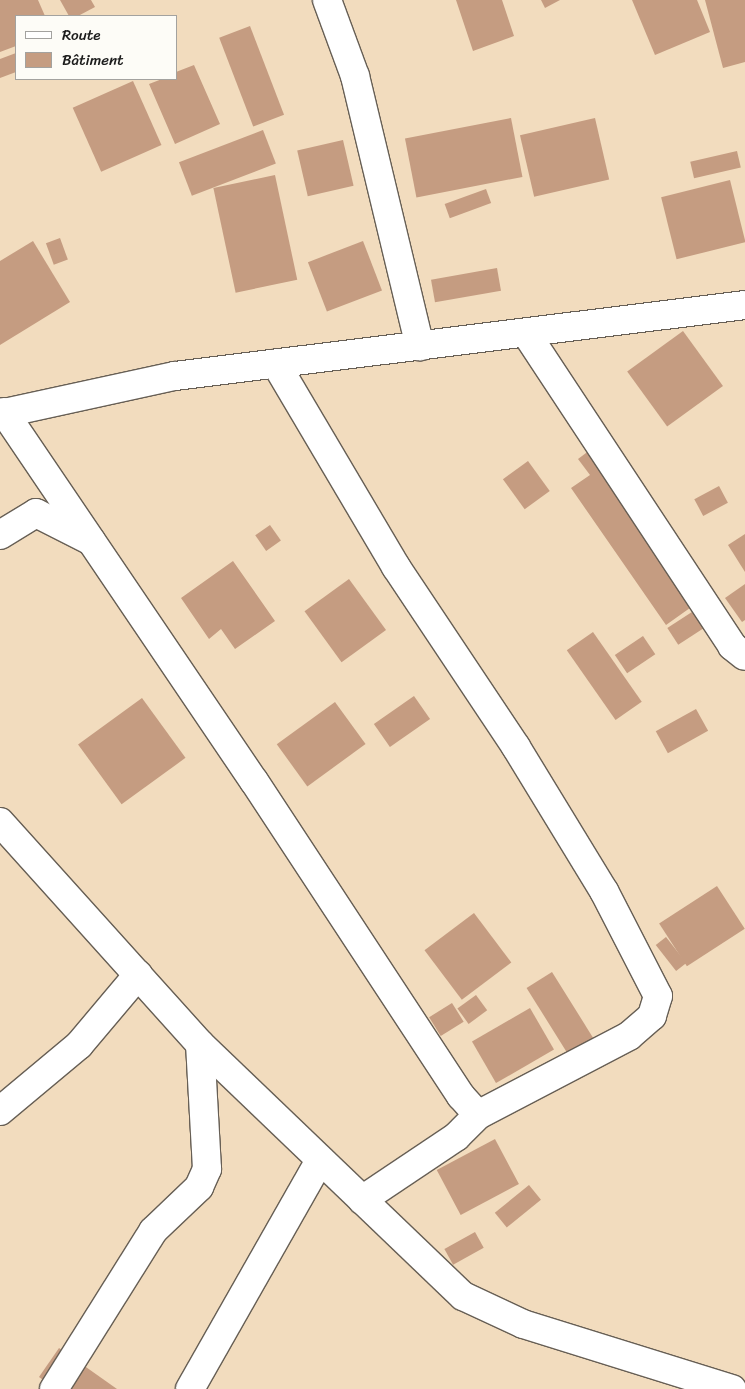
<!DOCTYPE html>
<meta charset="utf-8">
<style>
body{margin:0}
#map{position:relative;width:745px;height:1389px;overflow:hidden;background:#f2dcbe;font-family:Sriracha,sans-serif}
div>[style]{position:absolute}
.building>*{inset:0;background:#c59c81;transform-origin:0 0}
.roads{filter:drop-shadow(1px 0 #675f55) drop-shadow(-1px 0 #675f55) drop-shadow(0 1px #675f55) drop-shadow(0 -1px #675f55)}
.minor>*{height:28px;margin:-14px;padding:0 14px;transform-origin:14px;border-radius:14px;background:#fff}
span{translate:-50% -50%;white-space:nowrap;text-align:center;line-height:1.15;-webkit-text-stroke:4px #fdfcf7;paint-order:stroke}
.legend{position:absolute;left:15px;top:15px;width:162px;height:65px;box-sizing:border-box;background:#fdfcf7;border:1px solid #a3a29f;margin:0;padding:6px 9px;list-style:none;font-size:15px;color:#1c1c1c}
.legend li{display:flex;align-items:center;gap:10px;height:25px}
.legend b{width:25px;border:1px solid #a3a29f}
</style>
<div id="map">
<div class="building">
<i style="clip-path:polygon(0 0,38px 0,45px 16px,16px 16px,16px 46px,0 52px)"></i>
<i style="clip-path:polygon(60px 0,91px 0,95px 7px,78px 16px,69px 16px)"></i>
<i style="clip-path:polygon(456px 0,502px 0,514px 36px,473px 51px)"></i>
<i style="clip-path:polygon(541px 0,560px 0,545px 8px)"></i>
<i style="clip-path:polygon(632px 0,697px 0,710px 32px,655px 55px)"></i>
<i style="clip-path:polygon(705px 0,745px 0,745px 62px,723px 68px)"></i>
<i style="left:250px;top:26px;width:95px;height:33px;rotate:69deg"></i>
<i style="clip-path:polygon(16px 53px,16px 72px,0 78px,0 59px)"></i>
<i style="clip-path:polygon(194px 65px,220px 124px,175px 144px,149px 84px,162px 79px,176px 79px,176px 72px)"></i>
<i style="left:133px;top:81px;width:70px;height:66px;rotate:66deg"></i>
<i style="left:511px;top:118px;width:60px;height:108px;rotate:79deg"></i>
<i style="left:595px;top:118px;width:63px;height:77px;rotate:77deg"></i>
<i style="left:263px;top:130px;width:36px;height:90px;rotate:69deg"></i>
<i style="left:343px;top:140px;width:47px;height:47px;rotate:77deg"></i>
<i style="left:737px;top:151px;width:17px;height:48px;rotate:77deg"></i>
<i style="left:275px;top:175px;width:107px;height:63px;rotate:78deg"></i>
<i style="left:730px;top:180px;width:64px;height:71px;rotate:76deg"></i>
<i style="left:486px;top:189px;width:15px;height:44px;rotate:70deg"></i>
<i style="left:60px;top:238px;width:23px;height:15px;rotate:70deg"></i>
<i style="clip-path:polygon(33px 241px,70px 302px,0 345px,0 261px)"></i>
<i style="left:363px;top:241px;width:53px;height:59px;rotate:69deg"></i>
<i style="left:497px;top:268px;width:23px;height:67px;rotate:80deg"></i>
<i style="left:683px;top:331px;width:68px;height:69px;rotate:54deg"></i>
<i style="clip-path:polygon(598px 444px,704px 598px,666px 625px,571px 488px,590px 475px,578px 459px)"></i>
<i style="left:528px;top:461px;width:37px;height:31px;rotate:54deg"></i>
<i style="left:719px;top:486px;width:19px;height:28px;rotate:62deg"></i>
<i style="left:270px;top:525px;width:19px;height:18px;rotate:55deg"></i>
<i style="clip-path:polygon(745px 534px,745px 572px,728px 545px)"></i>
<i style="clip-path:polygon(233px 561px,275px 621px,235px 649px,221px 629px,209px 639px,181px 598px)"></i>
<i style="left:349px;top:579px;width:63px;height:55px;rotate:54deg"></i>
<i style="clip-path:polygon(745px 584px,745px 620px,742px 622px,725px 598px)"></i>
<i style="left:695px;top:610px;width:20px;height:33px;rotate:57deg"></i>
<i style="left:593px;top:632px;width:85px;height:32px;rotate:55deg"></i>
<i style="left:643px;top:636px;width:22px;height:34px;rotate:56deg"></i>
<i style="left:414px;top:696px;width:28px;height:49px;rotate:55deg"></i>
<i style="left:142px;top:698px;width:74px;height:79px;rotate:54deg"></i>
<i style="left:335px;top:702px;width:52px;height:72px;rotate:54deg"></i>
<i style="left:696px;top:709px;width:25px;height:46px;rotate:61deg"></i>
<i style="left:717px;top:886px;width:51px;height:69px;rotate:57deg"></i>
<i style="left:474px;top:913px;width:62px;height:62px;rotate:53deg"></i>
<i style="left:666px;top:937px;width:33px;height:13px;rotate:52deg"></i>
<i style="left:552px;top:972px;width:88px;height:30px;rotate:58deg"></i>
<i style="left:476px;top:995px;width:19px;height:23px;rotate:54deg"></i>
<i style="left:452px;top:1003px;width:22px;height:27px;rotate:58deg"></i>
<i style="left:530px;top:1008px;width:48px;height:67px;rotate:60deg"></i>
<i style="left:495px;top:1139px;width:51px;height:66px;rotate:62deg"></i>
<i style="left:529px;top:1185px;width:19px;height:44px;rotate:51deg"></i>
<i style="left:475px;top:1232px;width:18px;height:35px;rotate:61deg"></i>
<i style="clip-path:polygon(59px 1348px,117px 1389px,56px 1389px,39px 1377px)"></i>
</div>
<div class="roads">
<div class="minor">
<i style="left:327px;top:0;width:81px;rotate:69.8deg"></i>
<i style="left:355px;top:76px;width:278px;rotate:76.5deg"></i>
<i style="left:526px;top:333px;width:375px;rotate:56.6deg"></i>
<i style="left:732px;top:646px;width:16px;rotate:38deg"></i>
<i style="left:276px;top:364px;width:236px;rotate:59.4deg"></i>
<i style="left:396px;top:567px;width:216px;rotate:56.3deg"></i>
<i style="left:516px;top:747px;width:169px;rotate:58.6deg"></i>
<i style="left:604px;top:891px;width:118px;rotate:62.8deg"></i>
<i style="left:658px;top:996px;width:21px;rotate:107deg"></i>
<i style="left:652px;top:1016px;width:30px;rotate:139deg"></i>
<i style="left:629px;top:1036px;width:170px;rotate:152.4deg"></i>
<i style="left:478px;top:1115px;width:31px;rotate:135deg"></i>
<i style="left:456px;top:1137px;width:113px;rotate:146.2deg"></i>
<i style="left:4px;top:412px;width:446px;rotate:55.9deg"></i>
<i style="left:254px;top:781px;width:377px;rotate:56.7deg"></i>
<i style="left:461px;top:1096px;width:25px;rotate:48deg"></i>
<i style="left:0;top:414px;width:179px;rotate:-12.3deg"></i>
<i style="left:175px;top:376px;width:574px;rotate:-7.1deg"></i>
<i style="left:0;top:535px;width:42px;rotate:-31.4deg"></i>
<i style="left:36px;top:513px;width:62px;rotate:27deg"></i>
<i style="left:0;top:822px;width:299px;rotate:48deg"></i>
<i style="left:200px;top:1044px;width:364px;rotate:43.8deg"></i>
<i style="left:463px;top:1296px;width:66px;rotate:25deg"></i>
<i style="left:523px;top:1324px;width:219px;rotate:17.3deg"></i>
<i style="left:0;top:1111px;width:103px;rotate:-39.9deg"></i>
<i style="left:79px;top:1045px;width:92px;rotate:-49.9deg"></i>
<i style="left:54px;top:1389px;width:186px;rotate:-57.9deg"></i>
<i style="left:153px;top:1231px;width:64px;rotate:-43.7deg"></i>
<i style="left:199px;top:1187px;width:20px;rotate:-66deg"></i>
<i style="left:207px;top:1169px;width:125px;rotate:-93.2deg"></i>
<i style="left:190px;top:1389px;width:263px;rotate:-60.4deg"></i>
</div>
</div>
<ul class="legend">
<li><b style="height:6px;background:#fff"></b>Route</li>
<li><b style="height:14px;background:#c59c81"></b>Bâtiment</li>
</ul>
</div>
